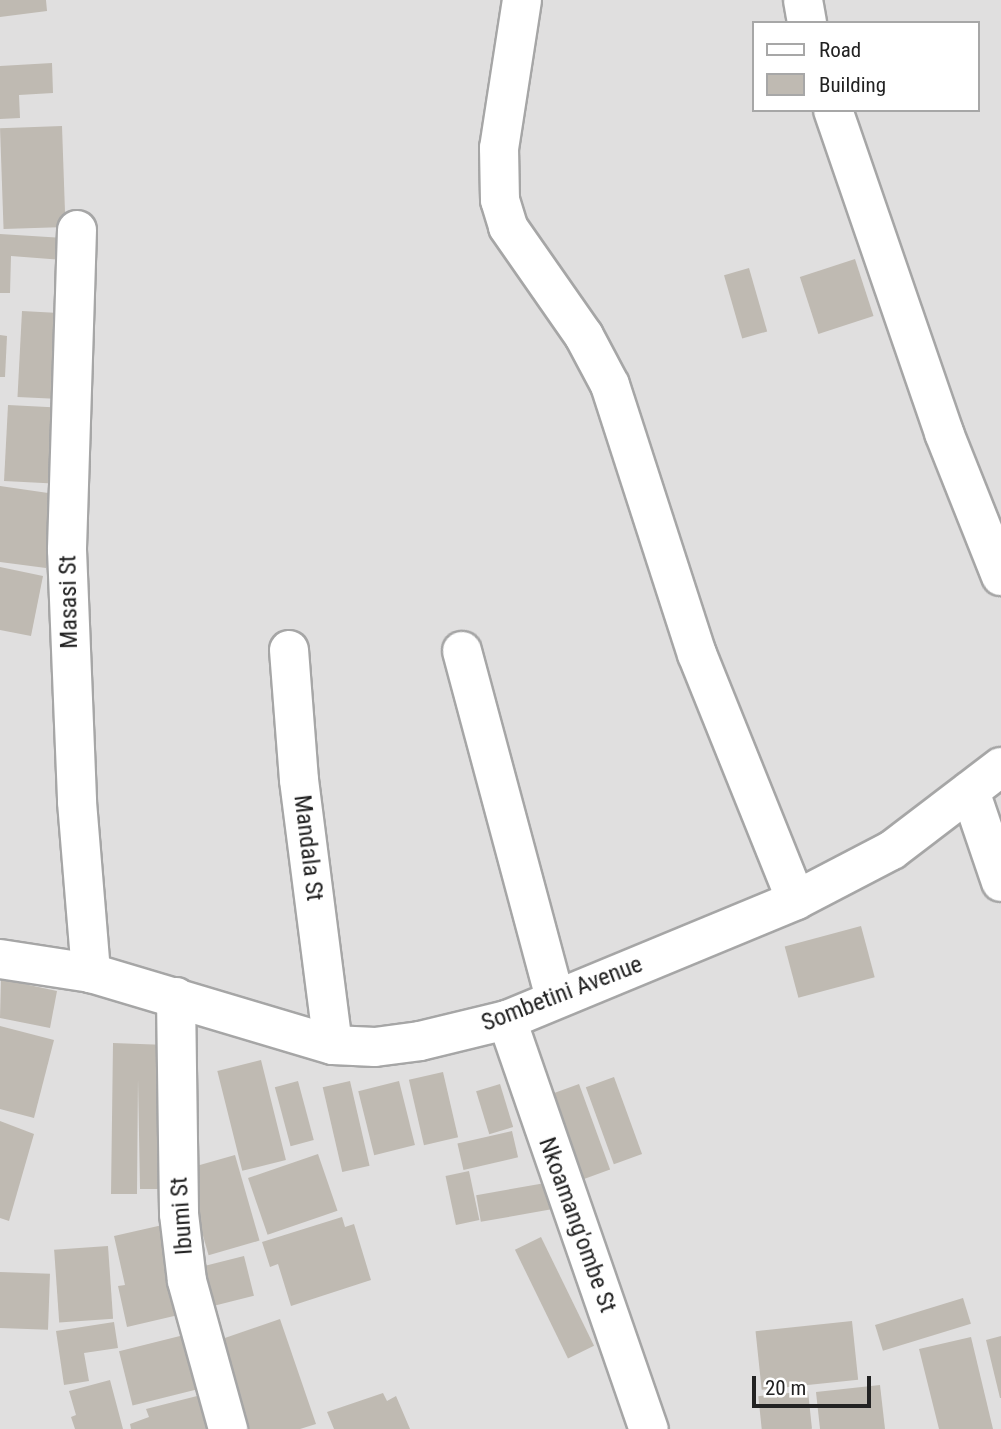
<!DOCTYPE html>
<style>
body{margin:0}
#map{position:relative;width:1001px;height:1429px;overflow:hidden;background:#f2f1e9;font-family:"Roboto Condensed",sans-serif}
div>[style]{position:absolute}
.residential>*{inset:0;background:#e0dfdf}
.building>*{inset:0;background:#bfbab2;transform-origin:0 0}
.roads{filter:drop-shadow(2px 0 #a6a6a6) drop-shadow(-2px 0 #a6a6a6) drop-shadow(0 2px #a6a6a6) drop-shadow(0 -2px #a6a6a6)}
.street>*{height:38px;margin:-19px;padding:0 19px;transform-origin:19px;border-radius:19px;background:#fff}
span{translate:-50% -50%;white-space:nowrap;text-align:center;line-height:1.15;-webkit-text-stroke:6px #fff;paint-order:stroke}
.street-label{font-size:24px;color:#222}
.legend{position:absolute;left:752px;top:21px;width:228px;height:91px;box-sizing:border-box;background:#fff;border:2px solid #a7a7a7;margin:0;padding:9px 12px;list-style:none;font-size:21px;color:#222}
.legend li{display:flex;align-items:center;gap:14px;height:35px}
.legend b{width:35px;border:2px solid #a7a7a7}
.scale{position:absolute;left:752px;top:1376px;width:119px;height:32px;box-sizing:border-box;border:4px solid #222;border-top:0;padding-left:9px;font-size:21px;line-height:24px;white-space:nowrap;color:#222;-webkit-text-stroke:5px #fff;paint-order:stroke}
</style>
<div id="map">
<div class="residential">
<i style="clip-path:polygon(evenodd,0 0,1001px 0,1001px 1429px,0 1429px,0 0,754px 23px,978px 23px,978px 110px,754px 110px,754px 23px)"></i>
</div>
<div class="building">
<i style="clip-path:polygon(0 0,46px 0,47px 11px,0 17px)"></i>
<i style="clip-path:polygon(52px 63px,53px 93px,19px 95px,20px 118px,0 119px,0 66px)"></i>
<i style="left:62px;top:126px;width:101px;height:62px;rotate:88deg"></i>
<i style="clip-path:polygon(0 234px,64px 238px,63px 260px,11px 256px,10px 293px,0 293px)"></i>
<i style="left:855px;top:259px;width:60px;height:58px;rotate:72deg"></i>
<i style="left:749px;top:268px;width:66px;height:26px;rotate:74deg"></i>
<i style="left:22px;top:311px;width:37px;height:86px;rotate:3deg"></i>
<i style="clip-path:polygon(0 335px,7px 336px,5px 377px,0 377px)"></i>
<i style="left:8px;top:405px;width:44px;height:76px;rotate:3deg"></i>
<i style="clip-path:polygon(0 486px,55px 494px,46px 568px,0 562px)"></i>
<i style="clip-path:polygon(0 567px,43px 576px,31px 636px,0 630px)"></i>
<i style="left:861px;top:926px;width:53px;height:79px;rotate:75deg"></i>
<i style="clip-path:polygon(1px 979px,57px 991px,50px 1028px,0 1018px)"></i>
<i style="clip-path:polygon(0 1026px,54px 1040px,34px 1118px,0 1109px)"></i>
<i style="clip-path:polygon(113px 1043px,167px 1045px,168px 1189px,140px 1189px,138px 1079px,137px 1194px,111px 1194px)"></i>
<i style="left:261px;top:1060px;width:103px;height:45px;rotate:76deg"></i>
<i style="left:443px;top:1072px;width:67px;height:35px;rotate:77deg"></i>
<i style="left:614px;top:1077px;width:82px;height:30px;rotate:70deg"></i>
<i style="left:298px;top:1081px;width:61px;height:24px;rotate:75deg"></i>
<i style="left:350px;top:1081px;width:87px;height:28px;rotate:77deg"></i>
<i style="left:399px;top:1081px;width:66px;height:42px;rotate:76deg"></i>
<i style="left:500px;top:1084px;width:45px;height:25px;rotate:73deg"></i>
<i style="left:579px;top:1084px;width:91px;height:38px;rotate:70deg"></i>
<i style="clip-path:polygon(0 1121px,34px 1134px,9px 1221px,0 1218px)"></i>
<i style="left:512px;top:1131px;width:27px;height:56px;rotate:77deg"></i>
<i style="left:318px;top:1154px;width:60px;height:74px;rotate:71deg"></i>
<i style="left:235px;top:1155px;width:89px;height:53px;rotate:74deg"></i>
<i style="left:469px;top:1171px;width:50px;height:24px;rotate:78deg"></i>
<i style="left:551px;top:1182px;width:27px;height:76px;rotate:80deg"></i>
<i style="clip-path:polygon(342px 1217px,345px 1227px,354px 1224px,371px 1280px,291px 1306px,278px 1264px,270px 1267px,262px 1242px)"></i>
<i style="clip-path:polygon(167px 1224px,187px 1313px,127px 1327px,118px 1286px,125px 1285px,114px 1236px)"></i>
<i style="left:541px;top:1237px;width:121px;height:29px;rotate:64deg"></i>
<i style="left:108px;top:1246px;width:73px;height:54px;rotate:86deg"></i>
<i style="left:244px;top:1256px;width:41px;height:44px;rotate:76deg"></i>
<i style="left:0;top:1272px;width:50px;height:56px;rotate:2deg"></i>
<i style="left:963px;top:1298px;width:27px;height:92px;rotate:73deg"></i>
<i style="clip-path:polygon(280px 1319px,316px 1424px,300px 1429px,249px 1429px,219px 1340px)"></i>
<i style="left:852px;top:1321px;width:59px;height:97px;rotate:84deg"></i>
<i style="clip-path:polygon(114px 1322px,118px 1348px,84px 1353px,89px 1381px,64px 1385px,56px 1331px)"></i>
<i style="left:184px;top:1335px;width:56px;height:67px;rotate:76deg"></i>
<i style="clip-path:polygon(1001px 1336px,1001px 1398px,1000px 1398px,986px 1340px)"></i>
<i style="clip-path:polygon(971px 1337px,993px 1429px,939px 1429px,919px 1349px)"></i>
<i style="clip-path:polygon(110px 1380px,123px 1429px,75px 1429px,71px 1417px,76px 1415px,69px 1391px)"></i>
<i style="clip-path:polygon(880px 1385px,885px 1429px,820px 1429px,816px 1392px)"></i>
<i style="left:808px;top:1391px;width:38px;height:50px;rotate:84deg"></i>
<i style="clip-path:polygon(383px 1393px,387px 1401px,396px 1396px,410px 1429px,334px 1429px,327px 1412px)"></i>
<i style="clip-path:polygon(201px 1395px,211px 1429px,131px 1429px,130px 1424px,149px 1417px,146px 1409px)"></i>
</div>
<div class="roads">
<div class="street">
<i style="left:522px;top:0;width:150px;rotate:98.8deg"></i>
<i style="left:499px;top:148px;width:52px;rotate:88.9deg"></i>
<i style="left:500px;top:200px;width:28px;rotate:73deg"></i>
<i style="left:508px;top:227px;width:133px;rotate:55.1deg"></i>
<i style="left:584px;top:336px;width:55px;rotate:62deg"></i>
<i style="left:610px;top:385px;width:283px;rotate:72.1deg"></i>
<i style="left:697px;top:654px;width:265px;rotate:68.1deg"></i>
<i style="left:803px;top:0;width:23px;rotate:80deg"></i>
<i style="left:833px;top:110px;width:342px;rotate:71deg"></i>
<i style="left:944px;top:433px;width:154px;rotate:68.3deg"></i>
<i style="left:77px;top:230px;width:320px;rotate:91.8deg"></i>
<i style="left:67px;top:550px;width:252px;rotate:87.7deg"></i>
<i style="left:77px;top:802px;width:172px;rotate:85.3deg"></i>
<i style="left:289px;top:650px;width:130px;rotate:85.6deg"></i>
<i style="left:299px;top:780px;width:267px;rotate:82.7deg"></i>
<i style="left:462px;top:651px;width:360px;rotate:75deg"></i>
<i style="left:970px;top:791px;width:96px;rotate:71.2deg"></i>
<i style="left:0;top:959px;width:92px;rotate:8.7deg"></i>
<i style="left:91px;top:973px;width:252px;rotate:16.6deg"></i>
<i style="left:333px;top:1045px;width:42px;rotate:2.7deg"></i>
<i style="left:375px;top:1047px;width:45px;rotate:-7.6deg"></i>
<i style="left:420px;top:1041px;width:89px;rotate:-13.6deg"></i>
<i style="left:507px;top:1020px;width:313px;rotate:-22.5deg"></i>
<i style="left:796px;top:900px;width:108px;rotate:-27.5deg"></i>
<i style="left:892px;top:850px;width:137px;rotate:-37.3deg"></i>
<i style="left:176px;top:997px;width:217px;rotate:89.2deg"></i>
<i style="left:179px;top:1214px;width:67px;rotate:83.2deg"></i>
<i style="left:187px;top:1281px;width:154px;rotate:74.5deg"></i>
<i style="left:507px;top:1020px;width:433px;rotate:70.9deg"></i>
</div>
</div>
<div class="street-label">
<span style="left:69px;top:602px;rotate:-91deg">Masasi St</span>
<span style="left:308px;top:848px;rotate:83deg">Mandala St</span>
<span style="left:562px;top:994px;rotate:-21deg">Sombetini Avenue</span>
<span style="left:182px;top:1216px;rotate:-94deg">Ibumi St</span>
<span style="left:577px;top:1225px;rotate:70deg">Nkoamang'ombe St</span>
</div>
<ul class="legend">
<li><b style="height:9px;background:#fff"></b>Road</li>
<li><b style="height:19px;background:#bfbab2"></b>Building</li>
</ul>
<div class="scale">20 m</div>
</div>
